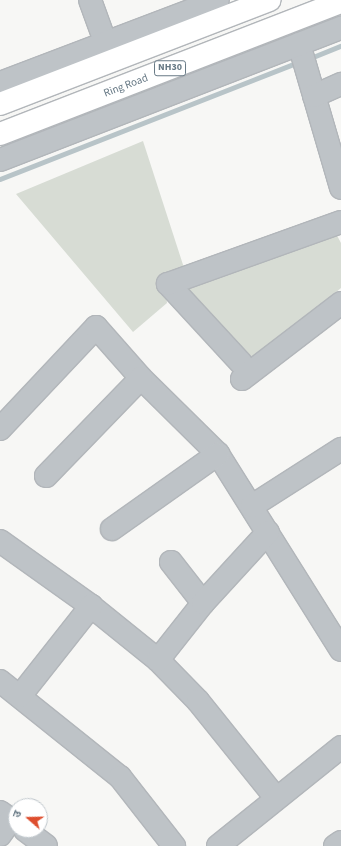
<!DOCTYPE html>
<meta charset="utf-8">
<style>
body{margin:0}
#map{position:relative;width:341px;height:846px;overflow:hidden;background:#f7f7f5;font-family:"Source Sans 3","Noto Sans Devanagari",sans-serif}
div>[style]{position:absolute}
.green>*{inset:0;background:#d7dcd4}
.stream>*{height:5px;margin:-2.5px;padding:0 2.5px;transform-origin:2.5px;border-radius:2.5px;background:#b8c4c8}
.roads{filter:drop-shadow(1px 0 #b2b6ba) drop-shadow(-1px 0 #b2b6ba) drop-shadow(0 1px #b2b6ba) drop-shadow(0 -1px #b2b6ba)}
.minor>*{height:22px;margin:-11px;padding:0 11px;transform-origin:11px;border-radius:11px;background:#bec3c7}
.highway>*{height:22px;margin:-11px;padding:0 11px;transform-origin:11px;border-radius:11px;background:#fff}
span{translate:-50% -50%;white-space:nowrap;text-align:center;line-height:1.15;-webkit-text-stroke:4px #fff;paint-order:stroke}
.shield-label span{padding:1px 3px;background:#fff;border:1px solid;border-radius:3px;-webkit-text-stroke-width:0}
.shield-label{font-size:10px;color:#677985;font-weight:700}
.street-label{font-size:11px;color:#677985}
.north{position:absolute;left:8px;top:798px;width:40px;height:40px;box-sizing:border-box;background:#fff;border:1px solid #c2c9ce;border-radius:50%;rotate:290deg;font-size:11px;font-weight:700;line-height:16px;text-align:center;color:#677985}
.north::after{content:'';display:block;margin:auto;width:14px;height:18px;background:#de4e2e;clip-path:polygon(50% 0,100% 100%,50% 72%,0 100%)}
</style>
<div id="map">
<div class="green">
<i style="clip-path:polygon(143px 141px,186px 274px,165px 284px,167px 303px,133px 332px,16px 194px)"></i>
<i style="clip-path:polygon(334px 230px,341px 243px,341px 288px,248px 365px,179px 288px)"></i>
</div>
<div class="stream">
<i style="left:308px;top:59px;width:35px;rotate:-22deg"></i>
<i style="left:0;top:179px;width:321px;rotate:-21.4deg"></i>
</div>
<div class="roads">
<div class="minor">
<i style="left:90px;top:0;width:47px;rotate:70deg"></i>
<i style="left:299px;top:44px;width:150px;rotate:73.7deg"></i>
<i style="left:0;top:83px;width:233px;rotate:-20.8deg"></i>
<i style="left:314px;top:96px;width:30px;rotate:-24deg"></i>
<i style="left:0;top:160px;width:366px;rotate:-21.2deg"></i>
<i style="left:241px;top:363px;width:108px;rotate:-132.7deg"></i>
<i style="left:168px;top:284px;width:184px;rotate:-19.7deg"></i>
<i style="left:242px;top:379px;width:125px;rotate:-37.5deg"></i>
<i style="left:0;top:429px;width:140px;rotate:-46.7deg"></i>
<i style="left:96px;top:327px;width:68px;rotate:48.6deg"></i>
<i style="left:141px;top:378px;width:108px;rotate:44.6deg"></i>
<i style="left:218px;top:454px;width:231px;rotate:57.9deg"></i>
<i style="left:46px;top:476px;width:136px;rotate:-45.9deg"></i>
<i style="left:252px;top:506px;width:106px;rotate:-32.6deg"></i>
<i style="left:112px;top:529px;width:130px;rotate:-35.3deg"></i>
<i style="left:0;top:541px;width:112px;rotate:35.5deg"></i>
<i style="left:91px;top:606px;width:86px;rotate:38.9deg"></i>
<i style="left:158px;top:660px;width:57px;rotate:45.7deg"></i>
<i style="left:198px;top:701px;width:124px;rotate:51.2deg"></i>
<i style="left:171px;top:562px;width:52px;rotate:52deg"></i>
<i style="left:158px;top:660px;width:73px;rotate:-51.7deg"></i>
<i style="left:203px;top:603px;width:96px;rotate:-47.5deg"></i>
<i style="left:0;top:681px;width:154px;rotate:38.7deg"></i>
<i style="left:120px;top:777px;width:88px;rotate:52deg"></i>
<i style="left:20px;top:696px;width:115px;rotate:-51.7deg"></i>
<i style="left:0;top:812px;width:19px;rotate:35deg"></i>
<i style="left:25px;top:830px;width:26px;rotate:37deg"></i>
<i style="left:0;top:835px;width:19px;rotate:-54deg"></i>
<i style="left:218px;top:846px;width:158px;rotate:-38.8deg"></i>
<i style="left:335px;top:846px;width:7px;rotate:-34deg"></i>
</div>
<div class="highway">
<i style="left:0;top:104px;width:289px;rotate:-21.1deg"></i>
<i style="left:0;top:134px;width:366px;rotate:-21.2deg"></i>
</div>
</div>
<div class="shield-label">
<span style="left:170px;top:68px">NH30</span>
</div>
<div class="street-label">
<span style="left:126px;top:86px;rotate:-21deg">Ring Road</span>
</div>
<div class="north">उ</div>
</div>
